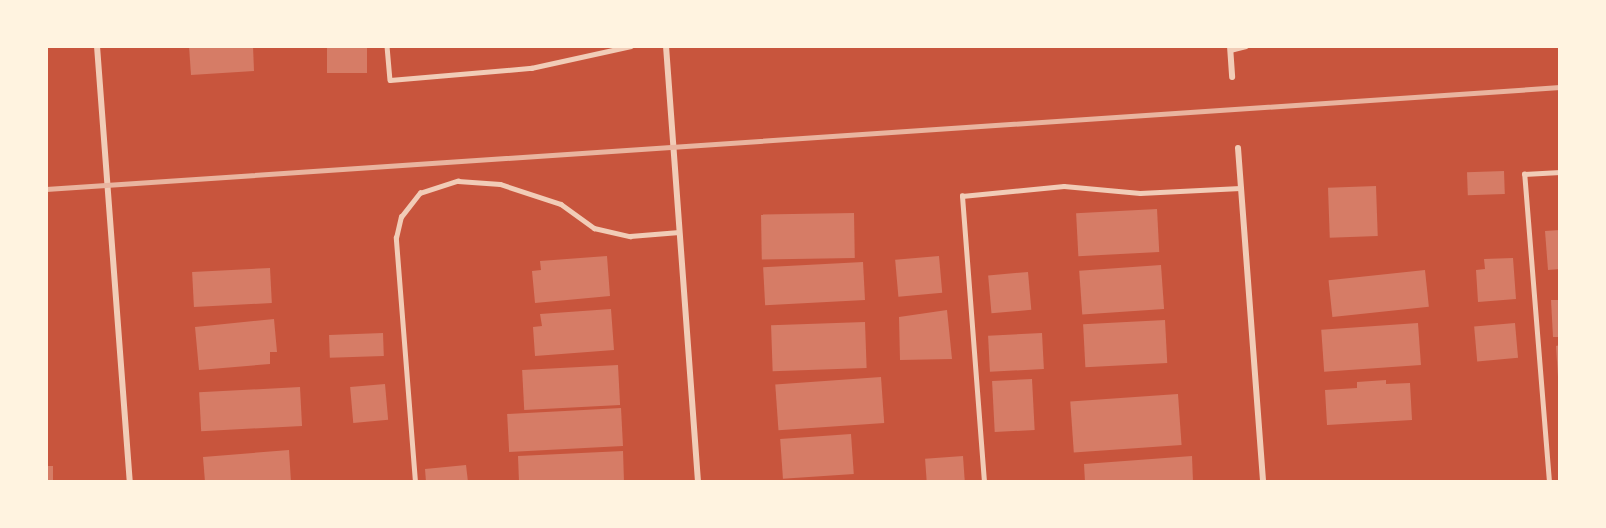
<!DOCTYPE html>
<style>
body{margin:0}
#map{position:relative;width:1606px;height:528px;overflow:hidden;background:#c8553d;font-family:"PT Sans",sans-serif}
div>[style]{position:absolute}
.building>*{inset:0;background:#d67c66;transform-origin:0 0}
.service>*{height:4.5px;margin:-2.25px;padding:0 2.25px;transform-origin:2.25px;border-radius:2.25px;background:#f1ccb7}
.minor>*{height:6px;margin:-3px;padding:0 3px;transform-origin:3px;border-radius:3px;background:#f1ccb7}
.rail>*{height:4.5px;margin:-2.25px;padding:0 2.25px;transform-origin:2.25px;border-radius:2.25px;background:#e9b49f}
span{translate:-50% -50%;white-space:nowrap;text-align:center;line-height:1.15;-webkit-text-stroke:4.5px #fff3e0;paint-order:stroke}
.frame{position:absolute;inset:0;border:48px solid #fff3e0;pointer-events:none}
</style>
<div id="map">
<div class="building">
<i style="clip-path:polygon(189px 46px,253px 46px,254px 71px,191px 75px)"></i>
<i style="left:327px;top:46px;width:40px;height:27px"></i>
<i style="left:1504px;top:171px;width:23px;height:37px;rotate:88deg"></i>
<i style="left:1376px;top:186px;width:50px;height:48px;rotate:88deg"></i>
<i style="left:1157px;top:209px;width:43px;height:81px;rotate:87deg"></i>
<i style="left:854px;top:213px;width:45px;height:93px;rotate:89deg"></i>
<i style="clip-path:polygon(1560px 230px,1560px 269px,1548px 270px,1545px 231px)"></i>
<i style="clip-path:polygon(607px 256px,610px 296px,535px 303px,532px 271px,541px 270px,540px 261px)"></i>
<i style="left:939px;top:256px;width:37px;height:44px;rotate:85deg"></i>
<i style="clip-path:polygon(1513px 258px,1516px 299px,1478px 302px,1476px 270px,1485px 269px,1484px 259px)"></i>
<i style="left:863px;top:262px;width:38px;height:100px;rotate:87deg"></i>
<i style="left:1161px;top:265px;width:44px;height:82px;rotate:86deg"></i>
<i style="left:270px;top:268px;width:35px;height:78px;rotate:87deg"></i>
<i style="left:1425px;top:270px;width:37px;height:97px;rotate:84deg"></i>
<i style="left:1028px;top:272px;width:38px;height:40px;rotate:85deg"></i>
<i style="clip-path:polygon(1551px 300px,1560px 300px,1560px 337px,1553px 337px)"></i>
<i style="clip-path:polygon(611px 309px,614px 350px,535px 356px,533px 327px,542px 326px,540px 314px)"></i>
<i style="clip-path:polygon(947px 310px,952px 359px,900px 360px,899px 317px)"></i>
<i style="clip-path:polygon(274px 319px,277px 352px,270px 352px,270px 364px,199px 370px,195px 327px)"></i>
<i style="left:1165px;top:320px;width:43px;height:82px;rotate:87deg"></i>
<i style="left:865px;top:322px;width:46px;height:94px;rotate:88deg"></i>
<i style="left:1418px;top:323px;width:42px;height:97px;rotate:86deg"></i>
<i style="left:1515px;top:323px;width:35px;height:41px;rotate:85deg"></i>
<i style="left:383px;top:333px;width:23px;height:54px;rotate:88deg"></i>
<i style="left:1042px;top:333px;width:36px;height:54px;rotate:87deg"></i>
<i style="clip-path:polygon(1560px 345px,1560px 377px,1558px 377px,1556px 346px)"></i>
<i style="left:618px;top:365px;width:40px;height:96px;rotate:87deg"></i>
<i style="left:881px;top:377px;width:46px;height:106px;rotate:86deg"></i>
<i style="left:1032px;top:379px;width:51px;height:40px;rotate:87deg"></i>
<i style="clip-path:polygon(1386px 380px,1386px 384px,1410px 383px,1412px 420px,1327px 425px,1325px 390px,1357px 388px,1357px 382px)"></i>
<i style="left:385px;top:384px;width:36px;height:35px;rotate:85deg"></i>
<i style="left:300px;top:387px;width:39px;height:101px;rotate:87deg"></i>
<i style="left:1178px;top:394px;width:51px;height:108px;rotate:86deg"></i>
<i style="left:621px;top:408px;width:38px;height:114px;rotate:87deg"></i>
<i style="left:851px;top:434px;width:40px;height:71px;rotate:86deg"></i>
<i style="clip-path:polygon(289px 450px,291px 482px,205px 482px,203px 457px)"></i>
<i style="clip-path:polygon(623px 451px,624px 482px,519px 482px,518px 456px)"></i>
<i style="left:963px;top:456px;width:26px;height:38px;rotate:86deg"></i>
<i style="clip-path:polygon(1192px 456px,1193px 482px,1085px 482px,1084px 464px)"></i>
<i style="clip-path:polygon(466px 465px,468px 482px,426px 482px,425px 469px)"></i>
<i style="left:46px;top:466px;width:7px;height:16px"></i>
</div>
<div class="service">
<i style="left:387px;top:46px;width:34px;rotate:85deg"></i>
<i style="left:390px;top:80px;width:142px;rotate:-4.9deg"></i>
<i style="left:531px;top:68px;width:102px;rotate:-12.4deg"></i>
<i style="left:1230px;top:50px;width:16px;rotate:-14deg"></i>
<i style="left:415px;top:482px;width:245px;rotate:-94.5deg"></i>
<i style="left:396px;top:238px;width:22px;rotate:-77deg"></i>
<i style="left:401px;top:217px;width:31px;rotate:-52deg"></i>
<i style="left:420px;top:193px;width:40px;rotate:-18deg"></i>
<i style="left:458px;top:181px;width:42px;rotate:4.1deg"></i>
<i style="left:500px;top:184px;width:64px;rotate:18.2deg"></i>
<i style="left:561px;top:204px;width:41px;rotate:36deg"></i>
<i style="left:594px;top:228px;width:37px;rotate:13deg"></i>
<i style="left:630px;top:236px;width:49px;rotate:-4.7deg"></i>
<i style="left:984px;top:482px;width:287px;rotate:-94.4deg"></i>
<i style="left:962px;top:196px;width:102px;rotate:-5.6deg"></i>
<i style="left:1064px;top:186px;width:76px;rotate:5.3deg"></i>
<i style="left:1140px;top:193px;width:100px;rotate:-2.9deg"></i>
<i style="left:1549px;top:482px;width:309px;rotate:-94.6deg"></i>
<i style="left:1524px;top:174px;width:36px;rotate:-3deg"></i>
</div>
<div class="minor">
<i style="left:97px;top:46px;width:437px;rotate:85.7deg"></i>
<i style="left:666px;top:46px;width:437px;rotate:85.8deg"></i>
<i style="left:1230px;top:46px;width:31px;rotate:86deg"></i>
<i style="left:1238px;top:148px;width:335px;rotate:85.7deg"></i>
</div>
<div class="rail">
<i style="left:46px;top:189px;width:1517px;rotate:-3.85deg"></i>
</div>
<div class="frame"></div>
</div>
